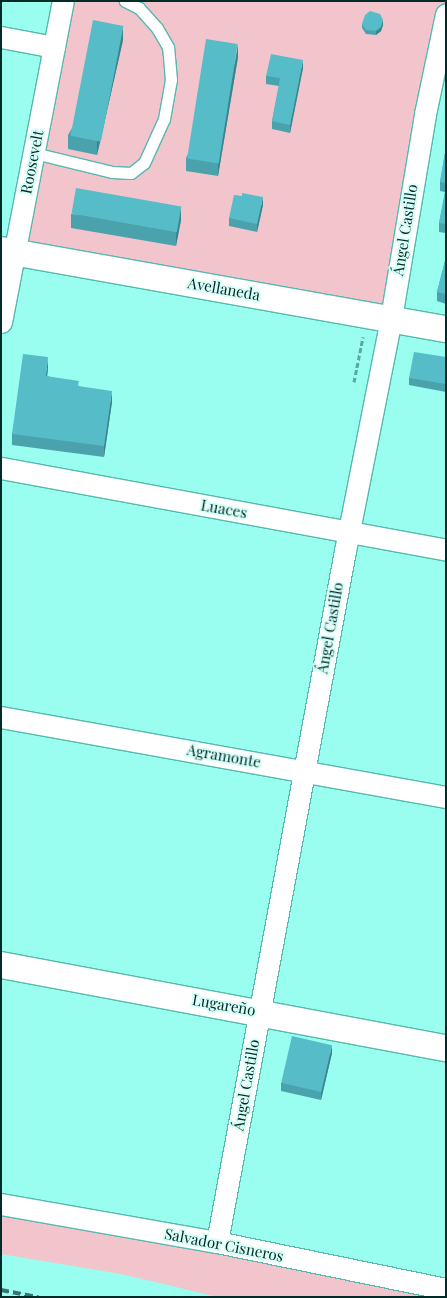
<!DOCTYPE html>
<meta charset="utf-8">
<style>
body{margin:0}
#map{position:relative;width:447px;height:1298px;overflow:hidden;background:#99fdf0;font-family:"Playfair Display",serif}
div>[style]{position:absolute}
.green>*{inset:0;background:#f2c5cd}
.path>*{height:3px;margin-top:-1.5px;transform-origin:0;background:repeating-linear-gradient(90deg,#5ba89e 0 5px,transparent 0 7.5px)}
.roads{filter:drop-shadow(1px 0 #54b9ae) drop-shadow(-1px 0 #54b9ae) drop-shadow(0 1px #54b9ae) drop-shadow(0 -1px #54b9ae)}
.service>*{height:11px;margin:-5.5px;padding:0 5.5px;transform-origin:5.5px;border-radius:5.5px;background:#fff}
.minor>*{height:21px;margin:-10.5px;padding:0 10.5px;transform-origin:10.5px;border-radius:10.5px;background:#fff}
.tertiary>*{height:26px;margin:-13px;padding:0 13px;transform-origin:13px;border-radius:13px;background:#fff}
.rail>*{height:4px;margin-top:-2px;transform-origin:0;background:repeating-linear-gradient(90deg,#36756e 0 8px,transparent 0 12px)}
.wall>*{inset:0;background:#4aa3ac}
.shaded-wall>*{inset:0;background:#3c848c}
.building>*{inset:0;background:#56bdc8;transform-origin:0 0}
span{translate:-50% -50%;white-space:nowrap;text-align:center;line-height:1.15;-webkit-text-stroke:4px #d9fef8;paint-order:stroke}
.street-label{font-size:15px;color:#002b27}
.frame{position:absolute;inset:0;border:2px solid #002b27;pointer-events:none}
</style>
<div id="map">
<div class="green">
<i style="clip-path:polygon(63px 1px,446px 1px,446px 19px,391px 318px,14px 252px)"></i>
<i style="clip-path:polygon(1px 1212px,170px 1240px,427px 1297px,218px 1297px,121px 1274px,1px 1254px)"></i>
</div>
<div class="path">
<i style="left:354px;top:382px;width:46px;rotate:-78.7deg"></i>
</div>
<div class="roads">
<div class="service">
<i style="left:34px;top:153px;width:80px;rotate:13.7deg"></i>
<i style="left:112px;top:172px;width:19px;rotate:3deg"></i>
<i style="left:131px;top:173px;width:16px;rotate:-38deg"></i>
<i style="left:144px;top:163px;width:48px;rotate:-65.6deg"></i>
<i style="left:164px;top:119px;width:40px;rotate:-80deg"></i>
<i style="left:171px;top:80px;width:33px;rotate:-95deg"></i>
<i style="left:168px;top:47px;width:22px;rotate:-120deg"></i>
<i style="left:157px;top:28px;width:27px;rotate:-132deg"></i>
<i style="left:139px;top:8px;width:16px;rotate:-153deg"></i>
</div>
<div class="minor">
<i style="left:1px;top:37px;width:54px;rotate:10.7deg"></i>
<i style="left:1px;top:322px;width:327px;rotate:-79.1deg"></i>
<i style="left:1px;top:468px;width:452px;rotate:10.4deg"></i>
<i style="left:1px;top:717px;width:452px;rotate:10.2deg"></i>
<i style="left:1px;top:1204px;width:219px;rotate:10deg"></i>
<i style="left:217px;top:1242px;width:234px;rotate:11.6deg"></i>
<i style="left:217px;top:1242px;width:703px;rotate:-79.51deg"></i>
<i style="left:345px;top:551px;width:237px;rotate:-78.8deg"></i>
<i style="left:391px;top:318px;width:207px;rotate:-80.5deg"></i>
<i style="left:425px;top:114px;width:102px;rotate:-78.1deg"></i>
</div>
<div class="tertiary">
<i style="left:1px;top:250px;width:452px;rotate:10.1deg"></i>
<i style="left:1px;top:965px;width:453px;rotate:10.6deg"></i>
</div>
</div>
<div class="rail">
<i style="left:1px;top:1290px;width:38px;rotate:11deg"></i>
</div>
<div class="wall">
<i style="clip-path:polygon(362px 24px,383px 25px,381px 31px,376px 35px,366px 34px,362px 28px)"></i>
<i style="clip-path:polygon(123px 40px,97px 155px,68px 149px,68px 135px)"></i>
<i style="clip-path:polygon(238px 57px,218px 176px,186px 171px,186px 158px)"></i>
<i style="clip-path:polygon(303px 68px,290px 133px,272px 129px,272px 121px,279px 86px,266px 84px,266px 76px)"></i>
<i style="clip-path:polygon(446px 147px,446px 233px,439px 232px,439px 223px,445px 192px,440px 191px,440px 182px)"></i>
<i style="clip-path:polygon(263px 205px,257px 232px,229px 226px,229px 218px)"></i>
<i style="clip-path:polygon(71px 214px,181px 220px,176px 246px,71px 228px)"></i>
<i style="clip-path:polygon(446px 257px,446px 304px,437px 301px,437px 292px)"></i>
<i style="clip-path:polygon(446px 357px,446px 392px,409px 385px,409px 378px)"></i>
<i style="clip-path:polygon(48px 368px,47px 376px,79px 386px,112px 402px,104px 457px,12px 445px,12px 434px)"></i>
<i style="clip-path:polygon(332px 1053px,321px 1100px,281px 1091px,281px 1083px)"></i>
</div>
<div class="shaded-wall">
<i style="clip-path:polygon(383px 20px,383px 25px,381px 31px,376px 35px,376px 31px)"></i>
<i style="clip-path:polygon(123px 26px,123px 40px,97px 155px,97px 142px)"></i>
<i style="clip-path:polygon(238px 44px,238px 57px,218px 176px,218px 163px)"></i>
<i style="clip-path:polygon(303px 60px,303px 68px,290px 133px,290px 125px)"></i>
<i style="clip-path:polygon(263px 197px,263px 205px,257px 232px,257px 224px)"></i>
<i style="clip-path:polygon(181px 206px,181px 220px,176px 246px,176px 232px)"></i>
<i style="clip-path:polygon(48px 357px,48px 368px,46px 387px,46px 376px)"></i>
<i style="clip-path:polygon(112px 391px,112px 402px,104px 457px,104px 446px)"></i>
<i style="clip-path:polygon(332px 1045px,332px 1053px,321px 1100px,321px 1093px)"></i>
</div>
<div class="building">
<i style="clip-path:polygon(370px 11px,380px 14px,383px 20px,381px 27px,376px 31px,366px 30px,362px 24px,365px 15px)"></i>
<i style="left:93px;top:20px;width:31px;height:118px;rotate:11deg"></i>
<i style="left:206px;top:39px;width:32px;height:121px;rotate:9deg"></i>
<i style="clip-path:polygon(271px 54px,303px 60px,290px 125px,272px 121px,280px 78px,266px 76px)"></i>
<i style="clip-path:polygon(446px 147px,446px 183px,440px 182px)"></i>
<i style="left:76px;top:188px;width:107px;height:26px;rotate:10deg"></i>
<i style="clip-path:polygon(446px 188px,446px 224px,439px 223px)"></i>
<i style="clip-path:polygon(242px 193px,263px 197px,257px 224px,229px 218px,234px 195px,242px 196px)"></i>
<i style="clip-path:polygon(446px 257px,446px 294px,437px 292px)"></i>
<i style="clip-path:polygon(414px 352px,446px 357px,446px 384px,409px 378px)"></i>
<i style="clip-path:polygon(23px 354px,48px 357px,46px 376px,79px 381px,78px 386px,112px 391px,104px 446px,12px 434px)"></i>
<i style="left:292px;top:1036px;width:41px;height:48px;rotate:13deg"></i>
</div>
<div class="street-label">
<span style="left:32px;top:162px;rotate:-79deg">Roosevelt</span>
<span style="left:405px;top:230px;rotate:-81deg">Ángel Castillo</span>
<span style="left:224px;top:289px;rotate:10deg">Avellaneda</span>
<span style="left:224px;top:509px;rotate:10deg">Luaces</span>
<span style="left:330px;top:628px;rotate:-80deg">Ángel Castillo</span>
<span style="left:224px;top:756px;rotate:10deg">Agramonte</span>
<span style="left:224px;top:1005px;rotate:10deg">Lugareño</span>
<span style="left:246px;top:1085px;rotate:-80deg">Ángel Castillo</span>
<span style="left:224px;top:1245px;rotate:11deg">Salvador Cisneros</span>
</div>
<div class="frame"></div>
</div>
